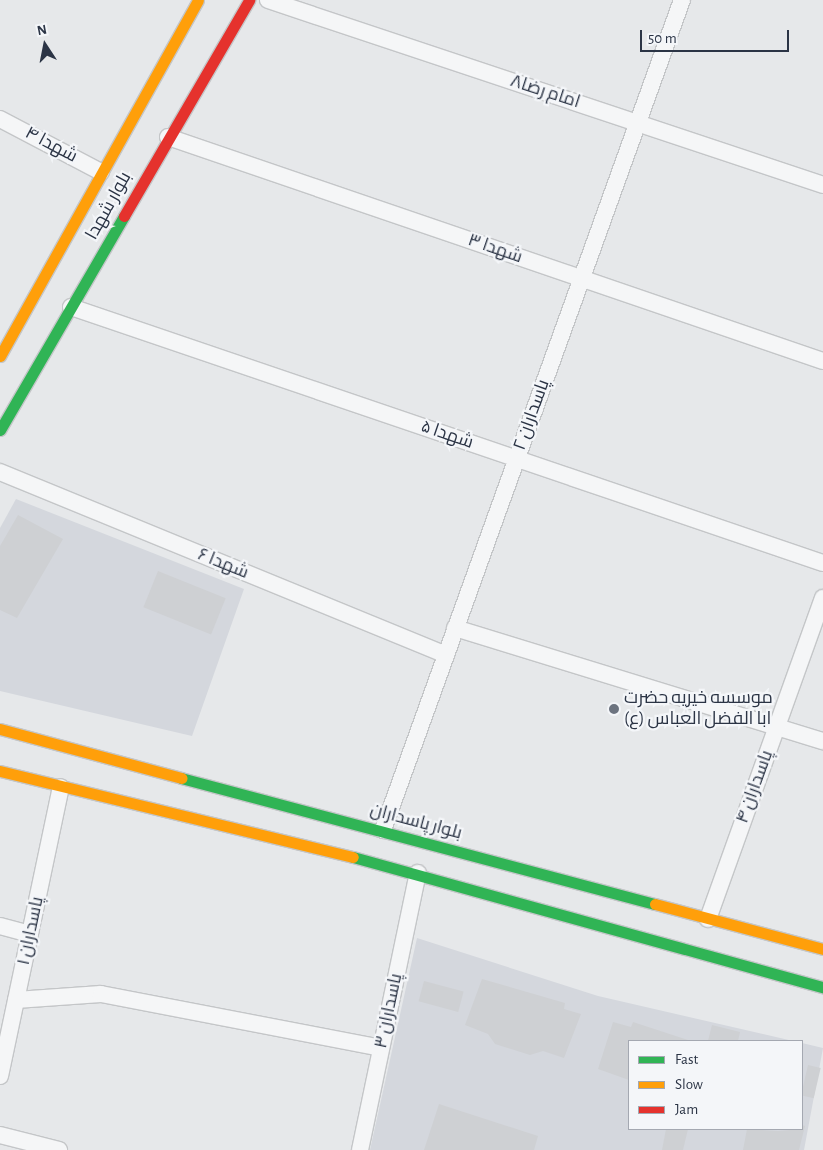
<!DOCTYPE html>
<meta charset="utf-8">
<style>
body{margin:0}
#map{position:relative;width:823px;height:1150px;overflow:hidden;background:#e6e8ea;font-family:"Alegreya Sans",Cairo,sans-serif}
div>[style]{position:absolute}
.built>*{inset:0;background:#d4d7dd}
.building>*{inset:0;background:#ced0d3;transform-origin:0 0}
.roads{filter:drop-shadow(1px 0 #c4c6c8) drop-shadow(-1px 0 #c4c6c8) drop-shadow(0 1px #c4c6c8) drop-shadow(0 -1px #c4c6c8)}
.street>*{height:16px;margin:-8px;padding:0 8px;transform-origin:8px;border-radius:8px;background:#f5f6f7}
.fast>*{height:11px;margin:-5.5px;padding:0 5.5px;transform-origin:5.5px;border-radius:5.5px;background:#30b455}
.slow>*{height:11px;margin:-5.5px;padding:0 5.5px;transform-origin:5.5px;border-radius:5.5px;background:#ff9f0a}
.jam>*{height:11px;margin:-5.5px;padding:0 5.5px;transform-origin:5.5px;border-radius:5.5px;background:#e5322d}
.dots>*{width:14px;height:14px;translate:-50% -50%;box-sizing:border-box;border:2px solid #f4f6f9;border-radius:50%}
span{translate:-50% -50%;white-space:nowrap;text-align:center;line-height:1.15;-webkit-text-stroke:4.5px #f4f6f9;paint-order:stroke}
.street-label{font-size:18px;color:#2b3445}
.poi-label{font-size:18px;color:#2b3445}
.left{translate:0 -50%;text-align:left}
.legend{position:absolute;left:628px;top:1040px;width:175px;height:90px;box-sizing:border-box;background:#f4f6f9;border:1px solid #a4a8b1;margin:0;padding:6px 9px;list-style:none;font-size:15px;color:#2b3445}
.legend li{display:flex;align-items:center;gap:10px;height:25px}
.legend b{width:25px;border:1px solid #a4a8b1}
.north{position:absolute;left:20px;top:20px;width:50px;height:50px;-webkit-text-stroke:4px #f4f6f9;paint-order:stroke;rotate:349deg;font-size:14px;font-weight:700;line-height:20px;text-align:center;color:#2b3445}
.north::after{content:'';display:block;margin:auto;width:18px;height:22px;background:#2b3445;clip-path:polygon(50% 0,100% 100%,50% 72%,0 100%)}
.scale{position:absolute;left:640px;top:30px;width:149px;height:22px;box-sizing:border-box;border:2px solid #2b3445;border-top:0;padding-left:6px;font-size:15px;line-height:18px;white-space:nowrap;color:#2b3445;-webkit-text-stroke:4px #f4f6f9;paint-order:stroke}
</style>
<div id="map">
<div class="built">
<i style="clip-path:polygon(16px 499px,244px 589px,192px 736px,0 691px,0 528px)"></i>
<i style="clip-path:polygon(417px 938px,598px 996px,793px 1041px,629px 1041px,629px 1129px,802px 1129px,802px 1043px,823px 1048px,804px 1150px,370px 1150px)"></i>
</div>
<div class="building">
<i style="clip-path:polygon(18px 515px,63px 539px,17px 618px,0 610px,0 546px)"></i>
<i style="left:158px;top:571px;width:73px;height:39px;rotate:22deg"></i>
<i style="clip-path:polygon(482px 979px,565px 1003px,564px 1009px,581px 1014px,564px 1058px,543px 1051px,530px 1055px,495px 1044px,488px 1034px,465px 1025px)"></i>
<i style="left:424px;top:981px;width:41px;height:21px;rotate:15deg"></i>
<i style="clip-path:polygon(613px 1022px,631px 1027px,633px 1022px,691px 1041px,629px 1041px,629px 1080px,598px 1069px)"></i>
<i style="clip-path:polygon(712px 1025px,740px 1032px,738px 1041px,708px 1041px)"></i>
<i style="left:808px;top:1065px;width:13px;height:31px;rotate:13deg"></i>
<i style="clip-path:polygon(439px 1104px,538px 1136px,534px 1150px,424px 1150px)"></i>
<i style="clip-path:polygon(802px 1125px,805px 1126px,799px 1150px,743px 1150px,747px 1129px,778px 1131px,802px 1129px)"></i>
<i style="clip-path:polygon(666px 1129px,688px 1129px,683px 1150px,662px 1150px)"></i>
</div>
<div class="roads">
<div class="street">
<i style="left:268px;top:0;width:585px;rotate:18.43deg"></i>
<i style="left:0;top:119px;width:114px;rotate:27.7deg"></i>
<i style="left:168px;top:137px;width:692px;rotate:18.88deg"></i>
<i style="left:71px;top:307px;width:794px;rotate:18.8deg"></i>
<i style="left:0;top:472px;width:482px;rotate:22.3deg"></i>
<i style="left:455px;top:628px;width:385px;rotate:17.1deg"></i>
<i style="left:383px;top:830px;width:882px;rotate:-70.19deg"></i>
<i style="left:708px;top:919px;width:341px;rotate:-70.3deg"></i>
<i style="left:0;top:926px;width:31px;rotate:15deg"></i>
<i style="left:16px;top:1000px;width:85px;rotate:-4deg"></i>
<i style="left:101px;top:994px;width:285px;rotate:10.9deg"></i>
<i style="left:0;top:1076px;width:295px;rotate:-78.1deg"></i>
<i style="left:0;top:1135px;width:61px;rotate:14.3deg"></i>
<i style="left:360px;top:1150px;width:283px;rotate:-78.2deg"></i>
</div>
<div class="fast">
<i style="left:0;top:430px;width:247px;rotate:-59.9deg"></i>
<i style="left:181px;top:778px;width:490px;rotate:14.9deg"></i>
<i style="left:353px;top:857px;width:488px;rotate:15.5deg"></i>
</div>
<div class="slow">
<i style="left:0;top:356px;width:407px;rotate:-60.9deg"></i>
<i style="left:0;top:729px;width:188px;rotate:15.1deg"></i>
<i style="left:0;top:771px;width:363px;rotate:13.7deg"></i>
<i style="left:655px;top:904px;width:174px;rotate:15deg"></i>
</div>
<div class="jam">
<i style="left:124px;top:216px;width:250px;rotate:-59.9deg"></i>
</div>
</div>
<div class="dots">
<i style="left:614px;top:709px;background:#6c737f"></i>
</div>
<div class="street-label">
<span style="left:545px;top:92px;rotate:18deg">امام رضا۸</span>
<span style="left:51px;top:145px;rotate:28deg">شهدا ۴</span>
<span style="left:109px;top:206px;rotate:-61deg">بلوار شهدا</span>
<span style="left:495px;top:249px;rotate:19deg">شهدا ۳</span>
<span style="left:532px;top:415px;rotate:-70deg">پاسداران ۲</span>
<span style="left:447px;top:435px;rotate:19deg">شهدا ۵</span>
<span style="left:223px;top:564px;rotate:22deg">شهدا ۶</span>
<span style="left:755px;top:787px;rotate:-70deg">پاسداران ۴</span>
<span style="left:416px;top:822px;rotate:15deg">بلوار پاسداران</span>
<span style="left:31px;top:931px;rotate:-78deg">پاسداران ۱</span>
<span style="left:389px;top:1011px;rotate:-78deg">پاسداران ۳</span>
</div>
<div class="poi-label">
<span class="left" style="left:624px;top:709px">موسسه خیریه حضرت<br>ابا الفضل العباس (ع)</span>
</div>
<ul class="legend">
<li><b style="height:6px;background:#30b455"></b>Fast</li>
<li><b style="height:6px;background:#ff9f0a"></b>Slow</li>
<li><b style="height:6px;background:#e5322d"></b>Jam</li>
</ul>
<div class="north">N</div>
<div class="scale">50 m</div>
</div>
